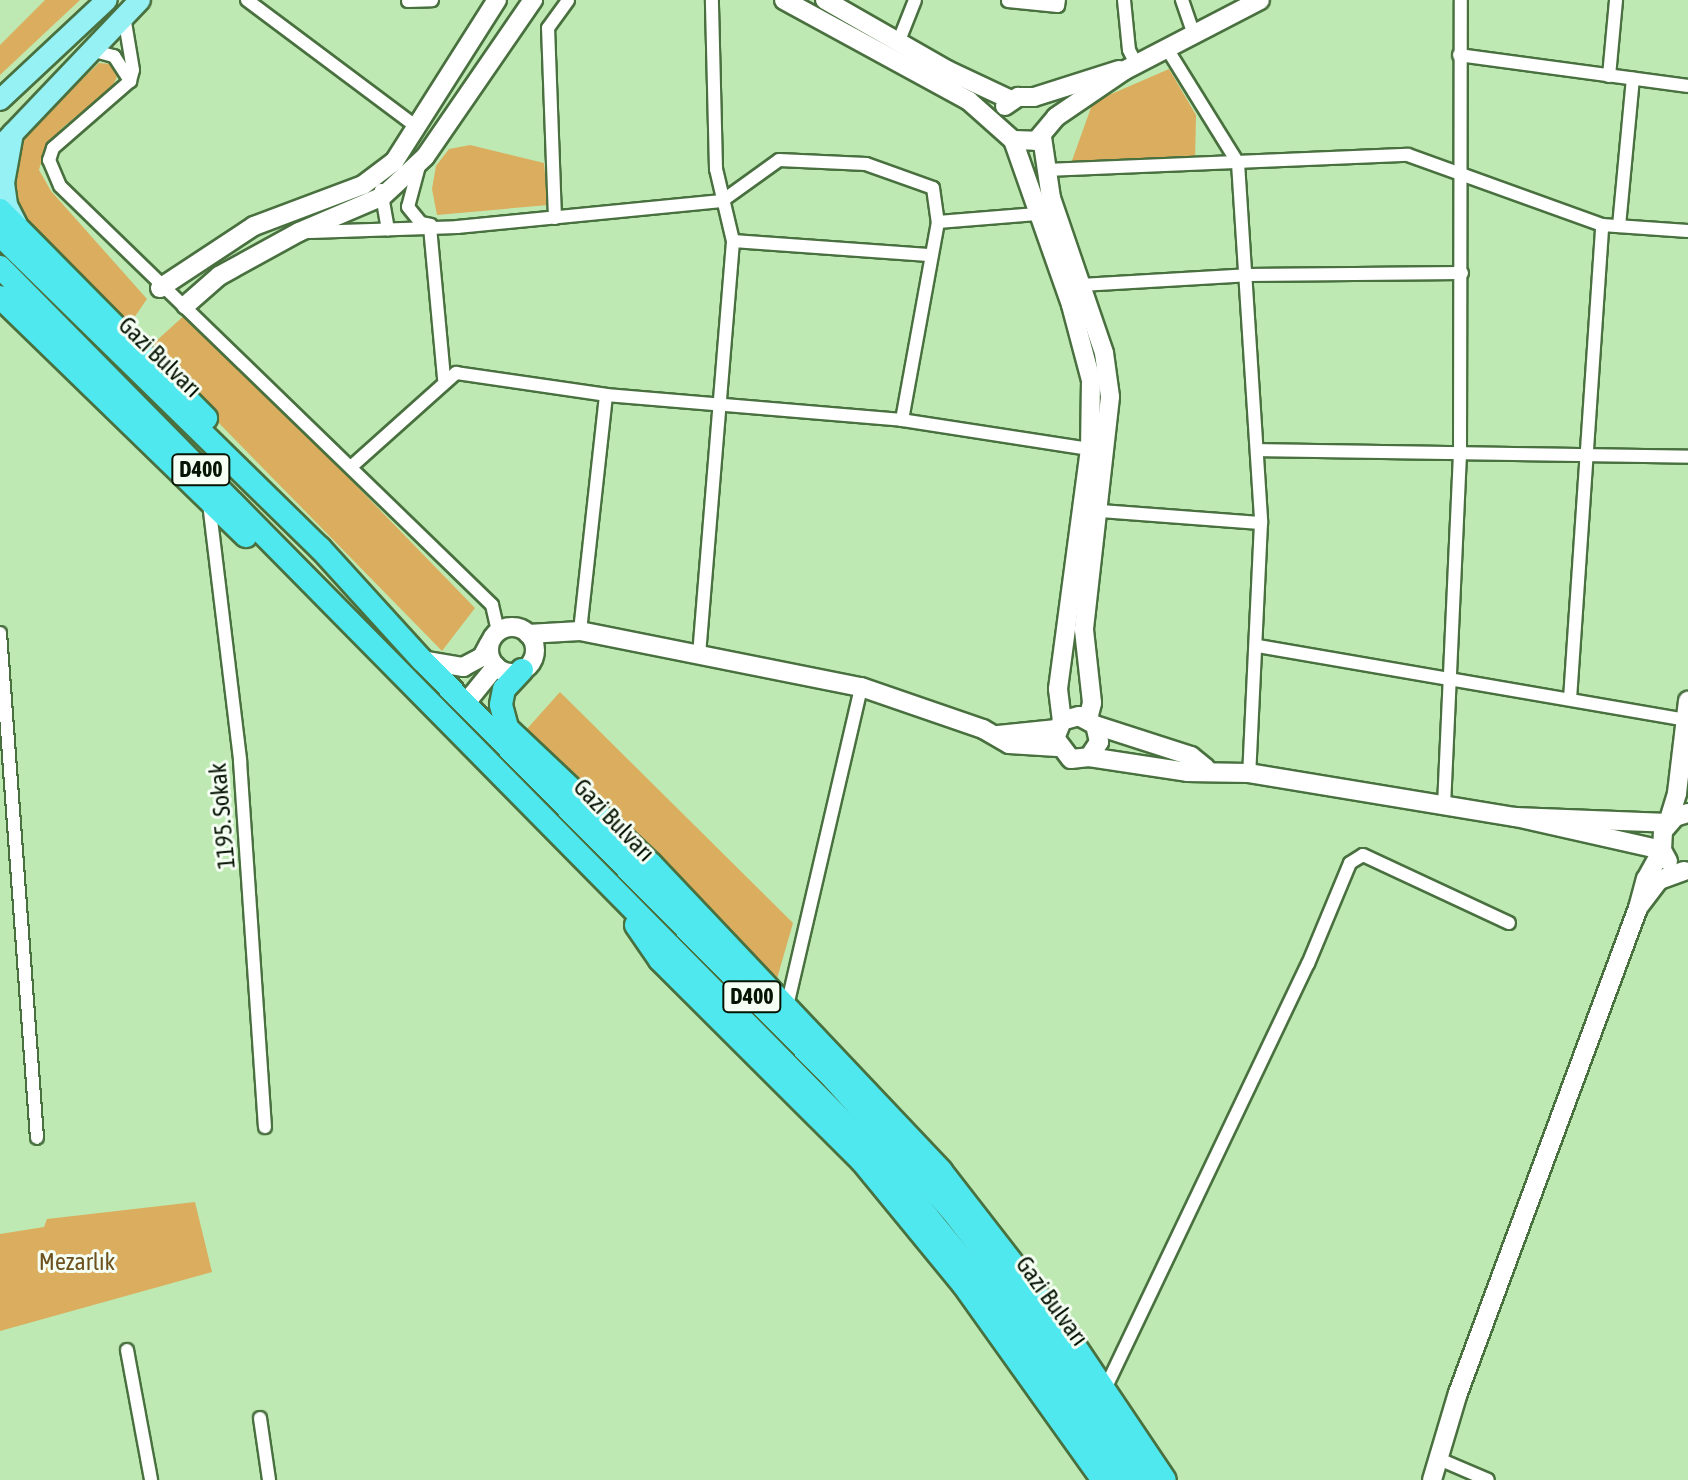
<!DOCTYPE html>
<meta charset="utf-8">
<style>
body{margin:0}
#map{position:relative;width:1688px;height:1480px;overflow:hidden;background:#bee9b3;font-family:"Asap Condensed",sans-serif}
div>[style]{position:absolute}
.green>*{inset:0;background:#dbad5e}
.roads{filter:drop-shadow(2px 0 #49703f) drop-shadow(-2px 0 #49703f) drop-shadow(0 2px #49703f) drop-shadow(0 -2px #49703f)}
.street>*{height:12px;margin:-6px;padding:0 6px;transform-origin:6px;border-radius:6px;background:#fff}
.secondary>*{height:18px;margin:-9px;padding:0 9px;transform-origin:9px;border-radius:9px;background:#fff}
.secondary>.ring{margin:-9px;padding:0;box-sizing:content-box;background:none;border:18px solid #fff;border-radius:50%}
.primary>*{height:20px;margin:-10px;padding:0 10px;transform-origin:10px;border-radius:10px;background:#96f1f5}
.highway>*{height:22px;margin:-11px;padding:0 11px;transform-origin:11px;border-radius:11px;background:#50e8ef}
span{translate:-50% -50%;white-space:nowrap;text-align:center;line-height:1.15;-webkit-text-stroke:6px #f6fff4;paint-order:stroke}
.shield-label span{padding:2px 6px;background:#f6fff4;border:2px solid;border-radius:6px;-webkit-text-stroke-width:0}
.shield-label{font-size:22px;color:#051403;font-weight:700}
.street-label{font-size:24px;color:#051403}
.park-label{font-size:24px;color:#6d511f}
</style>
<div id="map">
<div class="green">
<i style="clip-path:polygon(45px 0,80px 0,0 75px,0 45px)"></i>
<i style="clip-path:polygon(99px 63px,110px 64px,117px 77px,112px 87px,62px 128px,45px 148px,39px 170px,51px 191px,147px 299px,127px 328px,28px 222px,15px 193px,15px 154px,32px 127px)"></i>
<i style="clip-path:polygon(1169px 69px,1196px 115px,1195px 160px,1069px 169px,1093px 102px)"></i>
<i style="clip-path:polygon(470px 145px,544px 163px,548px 205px,437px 215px,432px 189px,436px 166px,449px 149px)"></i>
<i style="clip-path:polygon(188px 312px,475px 608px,442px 651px,167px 370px,154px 343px)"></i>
<i style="clip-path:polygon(560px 692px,793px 923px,774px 989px,526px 730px)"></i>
<i style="clip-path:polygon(195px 1202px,212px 1272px,0 1331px,0 1234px,44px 1227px,47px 1219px)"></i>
</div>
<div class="roads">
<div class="street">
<i style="left:247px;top:0;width:212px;rotate:36.8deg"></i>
<i style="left:1124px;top:0;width:50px;rotate:84.3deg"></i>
<i style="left:1129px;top:50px;width:16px;rotate:63deg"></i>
<i style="left:1182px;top:0;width:34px;rotate:71deg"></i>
<i style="left:408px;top:1px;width:24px;rotate:-2deg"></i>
<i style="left:1008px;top:1px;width:50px;rotate:5.7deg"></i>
<i style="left:1058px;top:6px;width:6px;rotate:-81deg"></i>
<i style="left:898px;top:43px;width:46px;rotate:-68.4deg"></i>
<i style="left:1166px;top:47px;width:137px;rotate:58.2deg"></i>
<i style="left:1238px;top:163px;width:361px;rotate:86.3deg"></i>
<i style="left:1261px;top:523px;width:250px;rotate:92.7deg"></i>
<i style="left:91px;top:50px;width:24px;rotate:15deg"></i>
<i style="left:114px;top:56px;width:30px;rotate:57deg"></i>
<i style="left:130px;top:81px;width:11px;rotate:-75deg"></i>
<i style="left:133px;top:70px;width:55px;rotate:-99.5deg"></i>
<i style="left:1459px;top:55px;width:231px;rotate:7.7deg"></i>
<i style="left:1609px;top:76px;width:76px;rotate:-84.7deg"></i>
<i style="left:130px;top:81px;width:102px;rotate:139deg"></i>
<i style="left:53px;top:148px;width:13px;rotate:108deg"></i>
<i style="left:49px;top:160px;width:28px;rotate:67deg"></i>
<i style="left:60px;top:186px;width:602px;rotate:44.12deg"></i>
<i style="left:492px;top:605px;width:27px;rotate:77deg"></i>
<i style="left:419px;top:166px;width:42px;rotate:105deg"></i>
<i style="left:408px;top:207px;width:21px;rotate:51deg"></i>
<i style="left:421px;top:223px;width:10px;rotate:11deg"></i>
<i style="left:1046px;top:170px;width:362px;rotate:-2.4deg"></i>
<i style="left:1408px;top:155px;width:206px;rotate:19.8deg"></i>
<i style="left:1602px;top:225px;width:86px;rotate:4deg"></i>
<i style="left:381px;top:190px;width:40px;rotate:80deg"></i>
<i style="left:555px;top:218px;width:190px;rotate:-92.1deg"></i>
<i style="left:548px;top:28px;width:34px;rotate:-54deg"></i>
<i style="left:1619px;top:226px;width:148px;rotate:-84.6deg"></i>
<i style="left:430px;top:227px;width:153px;rotate:84.7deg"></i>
<i style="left:310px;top:232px;width:147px;rotate:-1.9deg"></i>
<i style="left:457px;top:227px;width:266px;rotate:-5.6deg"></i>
<i style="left:722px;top:201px;width:70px;rotate:-35.7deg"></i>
<i style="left:779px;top:160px;width:87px;rotate:2.6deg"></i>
<i style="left:866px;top:164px;width:71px;rotate:19.7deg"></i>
<i style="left:933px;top:188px;width:34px;rotate:82deg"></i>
<i style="left:733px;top:241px;width:196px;rotate:4.1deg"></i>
<i style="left:1081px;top:285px;width:166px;rotate:-3.4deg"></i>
<i style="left:1247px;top:275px;width:215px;rotate:-0.5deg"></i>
<i style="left:902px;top:420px;width:201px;rotate:-79.7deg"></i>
<i style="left:938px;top:222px;width:99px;rotate:-4.6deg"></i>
<i style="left:1257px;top:450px;width:431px;rotate:0.9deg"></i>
<i style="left:352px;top:466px;width:140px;rotate:-41.8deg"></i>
<i style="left:456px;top:373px;width:152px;rotate:8.3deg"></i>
<i style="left:606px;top:395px;width:297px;rotate:4.8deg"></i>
<i style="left:902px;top:420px;width:190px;rotate:8.8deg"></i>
<i style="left:209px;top:503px;width:260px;rotate:83.1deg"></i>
<i style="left:240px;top:761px;width:367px;rotate:86.1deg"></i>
<i style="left:1100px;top:511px;width:161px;rotate:4.3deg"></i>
<i style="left:580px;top:631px;width:237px;rotate:-83.7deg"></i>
<i style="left:0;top:633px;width:506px;rotate:85.81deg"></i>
<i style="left:1258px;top:646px;width:434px;rotate:9.8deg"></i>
<i style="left:699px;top:655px;width:415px;rotate:-85.3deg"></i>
<i style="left:733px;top:241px;width:74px;rotate:-103.3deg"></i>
<i style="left:716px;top:169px;width:169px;rotate:-91.4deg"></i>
<i style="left:1570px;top:699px;width:475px;rotate:-86.1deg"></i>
<i style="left:1444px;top:806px;width:352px;rotate:-87.4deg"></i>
<i style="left:1460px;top:454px;width:454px;rotate:-89.9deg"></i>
<i style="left:787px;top:1006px;width:327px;rotate:-76.9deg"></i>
<i style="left:127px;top:1350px;width:132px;rotate:79.5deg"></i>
<i style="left:1105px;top:1389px;width:471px;rotate:-64.5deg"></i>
<i style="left:1308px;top:964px;width:109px;rotate:-67.4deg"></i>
<i style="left:1350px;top:863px;width:15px;rotate:-32deg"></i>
<i style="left:1363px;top:855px;width:161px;rotate:25deg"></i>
<i style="left:260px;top:1418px;width:63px;rotate:81.7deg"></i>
<i style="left:1439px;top:1459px;width:53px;rotate:23.2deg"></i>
</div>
<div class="secondary">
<i style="left:784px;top:0;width:211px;rotate:28.6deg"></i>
<i style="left:969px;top:101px;width:59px;rotate:41.6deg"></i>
<i style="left:1013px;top:140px;width:175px;rotate:70.6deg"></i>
<i style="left:1071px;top:305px;width:78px;rotate:75.1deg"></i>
<i style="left:1091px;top:380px;width:69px;rotate:90.8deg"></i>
<i style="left:1090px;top:449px;width:242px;rotate:97.6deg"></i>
<i style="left:1058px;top:689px;width:32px;rotate:83deg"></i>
<i style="left:1062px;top:721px;width:18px;rotate:112deg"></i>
<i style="left:1055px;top:738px;width:26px;rotate:53deg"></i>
<i style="left:1071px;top:759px;width:18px;rotate:-6deg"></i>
<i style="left:1089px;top:757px;width:18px;rotate:-56deg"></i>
<i style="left:1099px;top:742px;width:17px;rotate:-103deg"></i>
<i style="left:1095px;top:725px;width:18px;rotate:-151deg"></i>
<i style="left:1079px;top:716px;width:18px;rotate:164deg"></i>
<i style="left:825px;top:0;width:141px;rotate:29.8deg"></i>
<i style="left:947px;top:70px;width:71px;rotate:25.1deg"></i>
<i style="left:1005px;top:106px;width:16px;rotate:-35deg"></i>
<i style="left:1018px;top:97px;width:16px"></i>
<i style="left:1034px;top:97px;width:89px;rotate:-17.6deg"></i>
<i style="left:1042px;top:137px;width:62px;rotate:81.6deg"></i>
<i style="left:1051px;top:198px;width:164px;rotate:71.1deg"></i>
<i style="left:1104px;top:353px;width:44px;rotate:82.2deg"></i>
<i style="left:1110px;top:397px;width:234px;rotate:96.4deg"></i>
<i style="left:1084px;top:630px;width:73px;rotate:83.7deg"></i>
<i style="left:1092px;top:703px;width:16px;rotate:104deg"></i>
<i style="left:1013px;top:140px;width:23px;rotate:2deg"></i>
<i style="left:1036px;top:141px;width:31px;rotate:-50deg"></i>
<i style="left:1056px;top:117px;width:83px;rotate:-34.3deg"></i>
<i style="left:1125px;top:70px;width:152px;rotate:-27.4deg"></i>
<i style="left:160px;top:288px;width:113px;rotate:-33.4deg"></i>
<i style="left:254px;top:226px;width:116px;rotate:-20.6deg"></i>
<i style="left:363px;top:185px;width:39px;rotate:-37deg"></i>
<i style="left:394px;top:162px;width:192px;rotate:-57.6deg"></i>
<i style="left:186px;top:305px;width:44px;rotate:-41.3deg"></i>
<i style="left:219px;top:276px;width:91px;rotate:-28.8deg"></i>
<i style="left:299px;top:232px;width:91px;rotate:-23.2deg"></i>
<i style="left:383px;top:196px;width:57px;rotate:-42.9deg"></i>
<i style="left:425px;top:157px;width:191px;rotate:-55.5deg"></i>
<i class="ring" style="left:489px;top:627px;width:28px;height:28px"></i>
<i style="left:528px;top:634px;width:52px;rotate:-3.3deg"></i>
<i style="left:580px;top:631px;width:287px;rotate:11.3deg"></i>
<i style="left:861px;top:687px;width:129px;rotate:19deg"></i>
<i style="left:983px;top:729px;width:30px;rotate:30deg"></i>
<i style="left:1009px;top:744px;width:48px;rotate:3.6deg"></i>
<i style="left:422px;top:660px;width:42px;rotate:9.7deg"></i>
<i style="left:463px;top:667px;width:21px;rotate:-28deg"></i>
<i style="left:482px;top:657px;width:15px;rotate:-62deg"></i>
<i style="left:465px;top:704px;width:49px;rotate:-50.8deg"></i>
<i style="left:1095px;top:725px;width:101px;rotate:17.9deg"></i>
<i style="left:1191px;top:756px;width:19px;rotate:39deg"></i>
<i style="left:998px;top:735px;width:59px;rotate:-5.8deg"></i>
<i style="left:1089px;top:757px;width:99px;rotate:8.7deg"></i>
<i style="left:1187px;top:772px;width:62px;rotate:0.9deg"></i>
<i style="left:1249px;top:773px;width:270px;rotate:9.4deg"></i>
<i style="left:1668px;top:861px;width:13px;rotate:-119deg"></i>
<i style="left:1662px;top:850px;width:19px;rotate:-87deg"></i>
<i style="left:1663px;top:831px;width:18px;rotate:-49deg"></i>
<i style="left:1675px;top:817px;width:14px;rotate:-17deg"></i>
<i style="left:1684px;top:871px;width:27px;rotate:160deg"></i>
<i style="left:1659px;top:880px;width:35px;rotate:127deg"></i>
<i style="left:1638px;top:908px;width:30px;rotate:-75deg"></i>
<i style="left:1646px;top:879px;width:33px;rotate:-61deg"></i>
<i style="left:1662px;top:850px;width:151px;rotate:-167.3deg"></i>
<i style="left:1515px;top:817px;width:153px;rotate:2.2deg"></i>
<i style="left:1668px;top:823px;width:31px;rotate:-73deg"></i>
<i style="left:1677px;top:793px;width:93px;rotate:-83.2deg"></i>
<i style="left:1432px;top:1480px;width:91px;rotate:-73.4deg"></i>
<i style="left:1458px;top:1393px;width:517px;rotate:-69.64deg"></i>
</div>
<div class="primary">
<i style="left:0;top:100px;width:146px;rotate:-43.1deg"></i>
<i style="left:13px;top:133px;width:51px;rotate:100.2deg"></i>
<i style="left:4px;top:183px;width:22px;rotate:82deg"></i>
<i style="left:7px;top:205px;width:22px;rotate:63deg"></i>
<i style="left:0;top:147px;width:203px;rotate:-46.4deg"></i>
</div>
<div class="highway">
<i style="left:0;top:210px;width:293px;rotate:45.3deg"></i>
<i style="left:0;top:235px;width:448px;rotate:44.4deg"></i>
<i style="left:320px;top:548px;width:151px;rotate:47.7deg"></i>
<i style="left:422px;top:660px;width:585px;rotate:45.48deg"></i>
<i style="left:832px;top:1077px;width:181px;rotate:48.1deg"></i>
<i style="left:953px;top:1212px;width:144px;rotate:52.3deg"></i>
<i style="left:1041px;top:1326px;width:185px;rotate:56.2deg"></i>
<i style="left:0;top:267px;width:1257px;rotate:45.39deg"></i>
<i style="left:883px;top:1162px;width:230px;rotate:50.8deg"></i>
<i style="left:1028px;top:1340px;width:169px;rotate:55.8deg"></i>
<i style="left:0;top:297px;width:343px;rotate:44.2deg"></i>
<i style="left:522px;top:670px;width:26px;rotate:133deg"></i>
<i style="left:504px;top:689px;width:16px;rotate:101deg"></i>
<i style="left:501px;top:705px;width:24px;rotate:75deg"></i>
<i style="left:507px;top:728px;width:198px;rotate:43.4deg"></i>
<i style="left:651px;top:864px;width:422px;rotate:46.6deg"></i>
<i style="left:941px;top:1171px;width:197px;rotate:52.2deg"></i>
<i style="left:1062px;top:1327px;width:184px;rotate:56.1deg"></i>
<i style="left:636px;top:925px;width:42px;rotate:55.6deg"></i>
<i style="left:660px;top:960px;width:284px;rotate:44.9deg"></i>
<i style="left:861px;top:1160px;width:161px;rotate:50.6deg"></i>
<i style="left:963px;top:1284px;width:241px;rotate:54.5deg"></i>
</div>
</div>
<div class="shield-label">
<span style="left:201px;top:470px">D400</span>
<span style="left:752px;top:997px">D400</span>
</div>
<div class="street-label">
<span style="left:160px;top:357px;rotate:44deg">Gazi Bulvarı</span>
<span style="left:222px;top:816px;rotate:-95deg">1195. Sokak</span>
<span style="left:614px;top:820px;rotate:46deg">Gazi Bulvarı</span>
<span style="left:1052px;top:1301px;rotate:54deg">Gazi Bulvarı</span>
</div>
<div class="park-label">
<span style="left:77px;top:1262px">Mezarlık</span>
</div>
</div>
